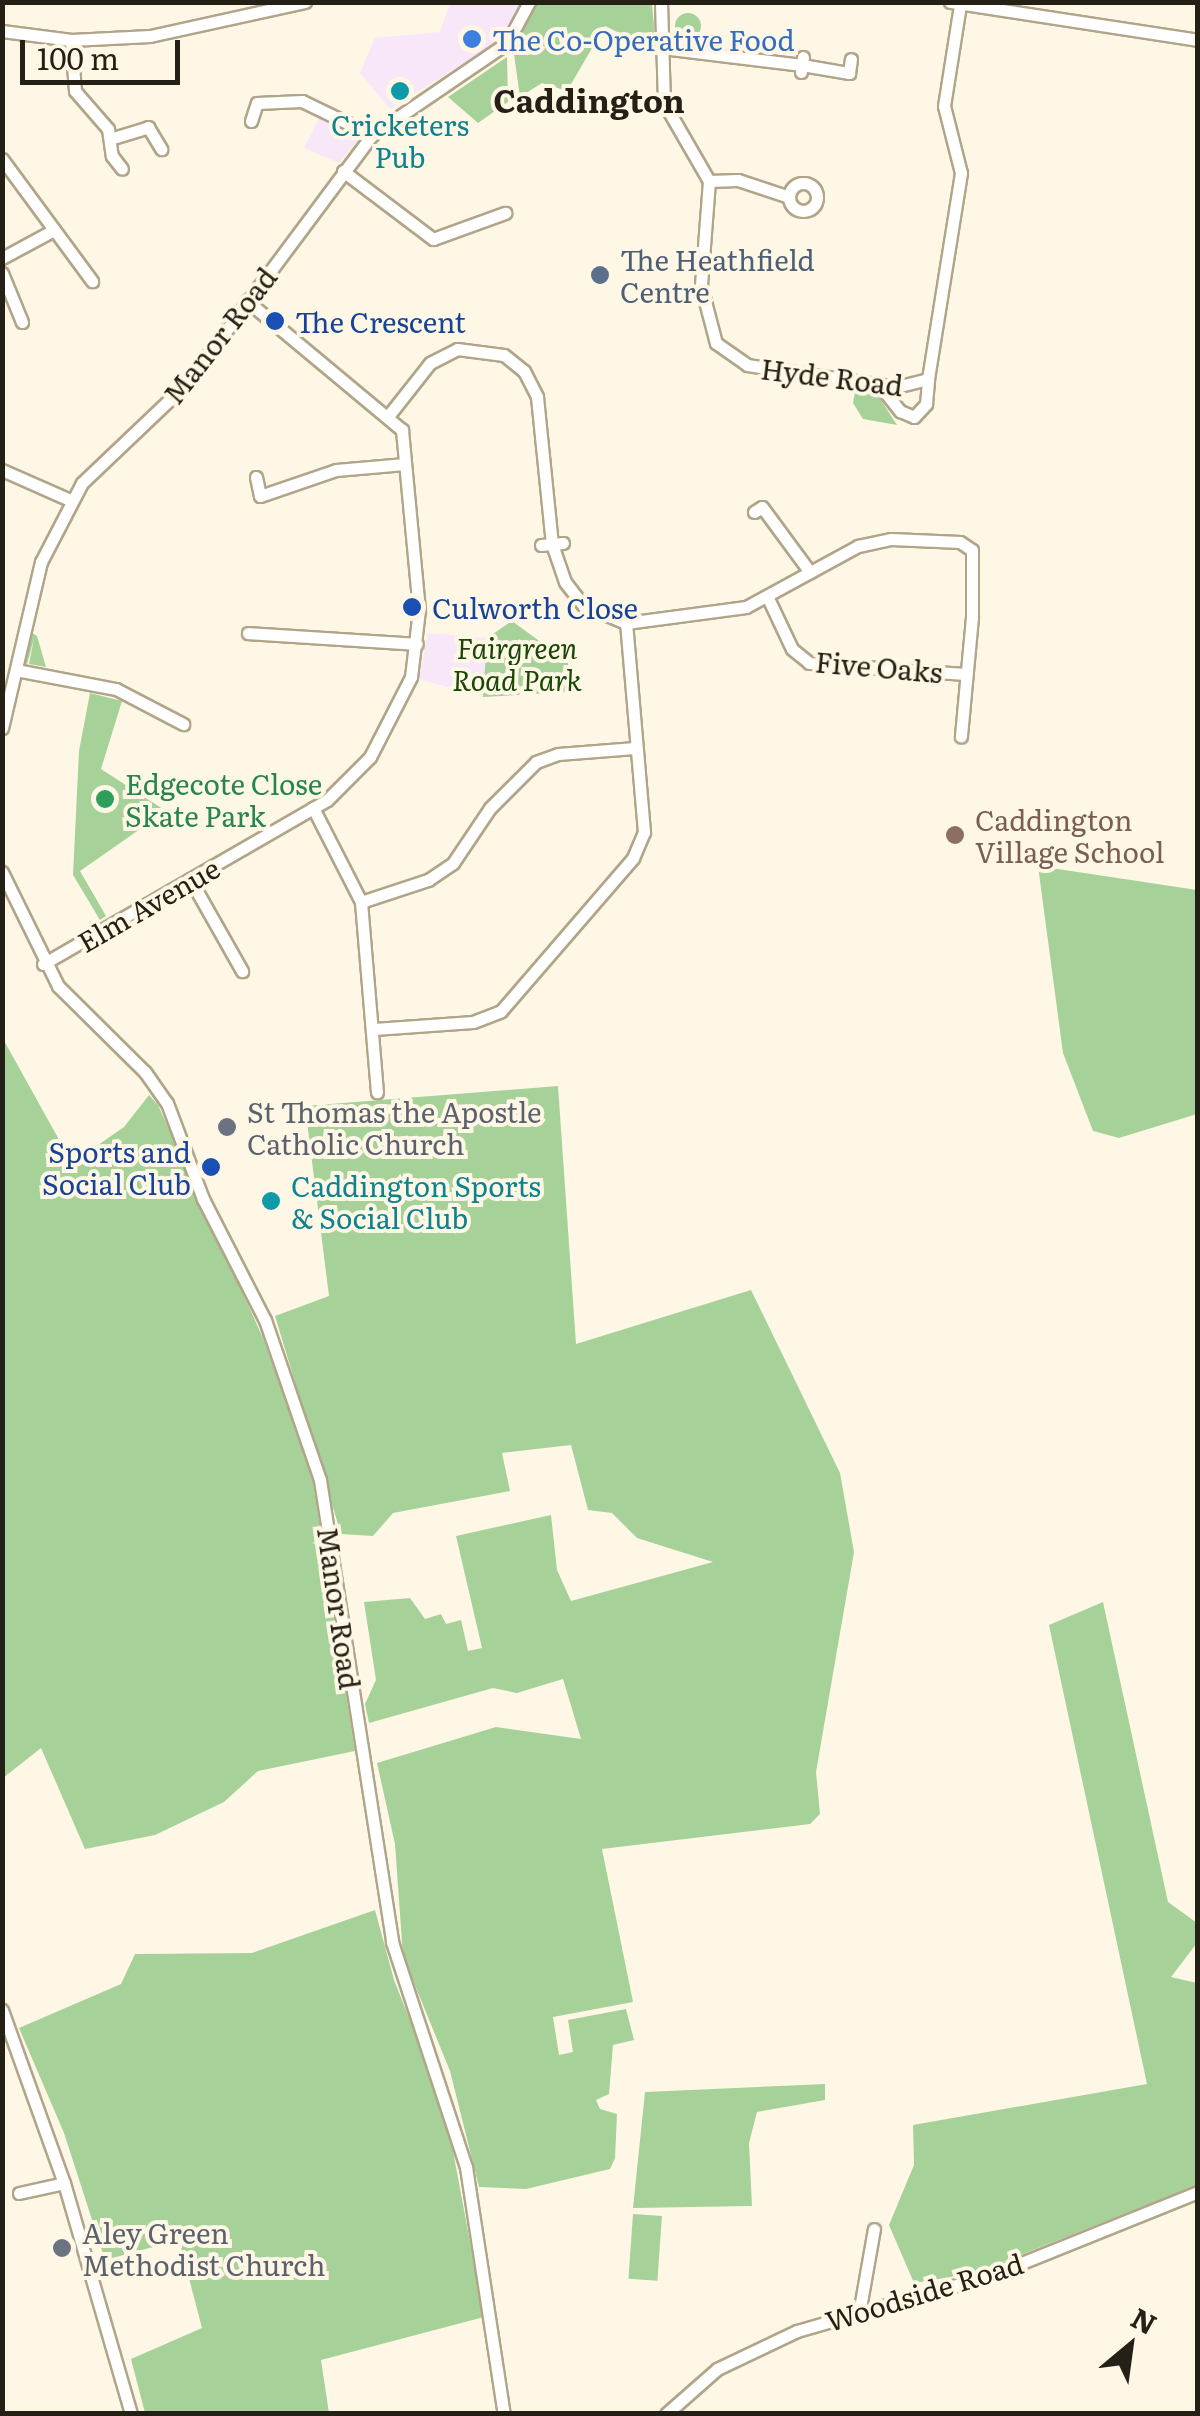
<!DOCTYPE html>
<style>
body{margin:0}
#map{position:relative;width:1200px;height:2416px;overflow:hidden;background:#fef7e5;font-family:Literata,serif}
div>[style]{position:absolute}
.commercial>*{inset:0;background:#f8e7f9}
.green>*{inset:0;background:#a6d299;transform-origin:0 0}
.round{border-radius:50%}
.roads{filter:drop-shadow(2px 0 #b1a589) drop-shadow(-2px 0 #b1a589) drop-shadow(0 2px #b1a589) drop-shadow(0 -2px #b1a589)}
.minor>*{height:11px;margin:-5.5px;padding:0 5.5px;transform-origin:5.5px;border-radius:5.5px;background:#fff}
.minor>.ring{margin:-5.5px;padding:0;box-sizing:content-box;background:none;border:11px solid #fff;border-radius:50%}
.dots>*{width:28px;height:28px;translate:-50% -50%;box-sizing:border-box;border:5px solid #fef7e5;border-radius:50%}
span{translate:-50% -50%;white-space:nowrap;text-align:center;line-height:1.15;-webkit-text-stroke:8px #fef7e5;paint-order:stroke}
.shop-label{font-size:28px;color:#366cbe}
.left{translate:0 -50%;text-align:left}
.culture-label{font-size:28px;color:#0d838f}
.service-label{font-size:28px;color:#4e5e75}
.transit-label{font-size:28px;color:#164399}
.right{translate:-100% -50%;text-align:right}
.street-label{font-size:28px;color:#242015}
.park-label{font-size:28px;color:#1a4707;font-style:italic}
.leisure-label{font-size:28px;color:#27864d}
.education-label{font-size:28px;color:#785e54}
.worship-label{font-size:28px;color:#5b616d}
.quarter-label{font-size:32px;color:#242015;font-weight:700}
.frame{position:absolute;inset:0;border:5px solid #242015;pointer-events:none}
.north{position:absolute;left:1080px;top:2296px;width:100px;height:100px;-webkit-text-stroke:8px #fef7e5;paint-order:stroke;rotate:29deg;font-size:28px;font-weight:700;line-height:40px;text-align:center;color:#242015}
.north::after{content:'';display:block;margin:auto;width:35px;height:45px;background:#242015;clip-path:polygon(50% 0,100% 100%,50% 72%,0 100%)}
.scale{position:absolute;left:20px;top:40px;width:160px;height:45px;box-sizing:border-box;border:5px solid #242015;border-top:0;padding-left:12px;font-size:30px;line-height:35px;white-space:nowrap;color:#242015;-webkit-text-stroke:8px #fef7e5;paint-order:stroke}
</style>
<div id="map">
<div class="commercial">
<i style="clip-path:polygon(450px 3px,519px 3px,506px 33px,491px 46px,390px 109px,360px 73px,375px 38px,440px 32px)"></i>
<i style="clip-path:polygon(322px 113px,359px 138px,339px 163px,304px 148px)"></i>
<i style="clip-path:polygon(428px 633px,487px 638px,483px 697px,419px 679px)"></i>
</div>
<div class="green">
<i style="clip-path:polygon(538px 3px,652px 3px,656px 51px,605px 26px,567px 91px,542px 83px,520px 97px,512px 40px)"></i>
<i class="round" style="left:675px;top:13px;width:26px;height:26px"></i>
<i style="clip-path:polygon(507px 57px,508px 102px,478px 123px,448px 97px)"></i>
<i style="clip-path:polygon(856px 386px,874px 389px,897px 425px,863px 419px,853px 403px)"></i>
<i style="clip-path:polygon(512px 621px,568px 662px,570px 692px,483px 697px,487px 638px)"></i>
<i style="clip-path:polygon(29px 631px,37px 636px,46px 667px,29px 664px,34px 638px,27px 665px,24px 658px)"></i>
<i style="clip-path:polygon(90px 693px,122px 701px,101px 769px,166px 811px,80px 871px,106px 916px,100px 920px,73px 875px,79px 751px)"></i>
<i style="clip-path:polygon(1038px 866px,1197px 890px,1197px 1114px,1119px 1138px,1093px 1131px,1063px 1053px)"></i>
<i style="clip-path:polygon(2px 1037px,72px 1163px,124px 1127px,149px 1095px,158px 1105px,263px 1338px,312px 1476px,355px 1751px,258px 1771px,224px 1802px,155px 1835px,85px 1849px,41px 1748px,3px 1778px)"></i>
<i style="clip-path:polygon(558px 1086px,576px 1344px,751px 1290px,840px 1473px,854px 1552px,816px 1772px,820px 1814px,810px 1824px,602px 1849px,633px 2002px,553px 2017px,559px 2055px,573px 2052px,568px 2020px,626px 2009px,634px 2040px,613px 2045px,609px 2094px,596px 2100px,600px 2109px,617px 2114px,615px 2158px,610px 2169px,526px 2189px,479px 2187px,450px 2071px,403px 1956px,395px 1844px,377px 1763px,496px 1727px,581px 1739px,563px 1679px,517px 1693px,493px 1688px,369px 1723px,365px 1704px,376px 1680px,364px 1602px,410px 1598px,425px 1619px,441px 1614px,446px 1624px,461px 1620px,468px 1651px,482px 1648px,456px 1536px,551px 1515px,557px 1570px,571px 1601px,713px 1562px,637px 1538px,612px 1513px,588px 1510px,571px 1445px,502px 1453px,510px 1491px,393px 1513px,373px 1536px,341px 1534px,275px 1316px,329px 1296px,305px 1106px)"></i>
<i style="clip-path:polygon(1103px 1602px,1168px 1902px,1197px 1923px,1197px 1943px,1171px 1977px,1197px 1983px,1197px 2185px,975px 2273px,914px 2283px,889px 2225px,914px 2165px,913px 2125px,1147px 2084px,1049px 1625px)"></i>
<i style="clip-path:polygon(375px 1910px,394px 1980px,445px 2108px,484px 2317px,321px 2360px,329px 2413px,145px 2413px,131px 2359px,202px 2328px,179px 2240px,105px 2260px,64px 2133px,19px 2028px,121px 1984px,135px 1954px,252px 1953px)"></i>
<i style="clip-path:polygon(825px 2084px,825px 2100px,757px 2112px,749px 2143px,752px 2206px,633px 2208px,645px 2092px)"></i>
<i style="left:633px;top:2214px;width:29px;height:65px;rotate:4deg"></i>
</div>
<div class="roads">
<div class="minor">
<i style="left:661px;top:2px;width:101px;rotate:88.3deg"></i>
<i style="left:664px;top:103px;width:90px;rotate:60deg"></i>
<i style="left:709px;top:181px;width:105px;rotate:94.4deg"></i>
<i style="left:701px;top:286px;width:59px;rotate:75.3deg"></i>
<i style="left:716px;top:343px;width:38px;rotate:35deg"></i>
<i style="left:747px;top:365px;width:151px;rotate:8.4deg"></i>
<i style="left:896px;top:387px;width:33px;rotate:-14deg"></i>
<i style="left:928px;top:379px;width:209px;rotate:-80.9deg"></i>
<i style="left:961px;top:173px;width:69px;rotate:-104.2deg"></i>
<i style="left:944px;top:106px;width:102px;rotate:-81deg"></i>
<i style="left:950px;top:2px;width:251px;rotate:8.7deg"></i>
<i style="left:2px;top:31px;width:70px;rotate:7.4deg"></i>
<i style="left:71px;top:40px;width:79px;rotate:-2.9deg"></i>
<i style="left:150px;top:36px;width:159px;rotate:-12.4deg"></i>
<i style="left:71px;top:40px;width:51px;rotate:85.5deg"></i>
<i style="left:75px;top:91px;width:50px;rotate:49deg"></i>
<i style="left:108px;top:129px;width:27px;rotate:82deg"></i>
<i style="left:112px;top:156px;width:16px;rotate:52deg"></i>
<i style="left:662px;top:48px;width:141px;rotate:6.9deg"></i>
<i style="left:802px;top:65px;width:8px;rotate:-83deg"></i>
<i style="left:801px;top:72px;width:7px;rotate:-82deg"></i>
<i style="left:802px;top:65px;width:48px;rotate:9.7deg"></i>
<i style="left:849px;top:73px;width:14px;rotate:-82deg"></i>
<i style="left:251px;top:121px;width:19px;rotate:-72deg"></i>
<i style="left:257px;top:103px;width:45px;rotate:-2.5deg"></i>
<i style="left:302px;top:101px;width:78px;rotate:25.9deg"></i>
<i style="left:113px;top:138px;width:37px;rotate:-17deg"></i>
<i style="left:148px;top:127px;width:26px;rotate:59deg"></i>
<i style="left:2px;top:159px;width:152px;rotate:53.6deg"></i>
<i style="left:343px;top:171px;width:113px;rotate:37.1deg"></i>
<i style="left:433px;top:239px;width:77px;rotate:-19.9deg"></i>
<i style="left:709px;top:181px;width:29px;rotate:-2deg"></i>
<i style="left:738px;top:180px;width:54px;rotate:18.4deg"></i>
<i class="ring" style="left:789px;top:183px;width:17px;height:17px"></i>
<i style="left:2px;top:258px;width:57px;rotate:-28.4deg"></i>
<i style="left:2px;top:273px;width:53px;rotate:67.8deg"></i>
<i style="left:878px;top:383px;width:36px;rotate:52deg"></i>
<i style="left:900px;top:411px;width:15px;rotate:23deg"></i>
<i style="left:914px;top:417px;width:18px;rotate:-47deg"></i>
<i style="left:926px;top:404px;width:25px;rotate:-85deg"></i>
<i style="left:389px;top:415px;width:66px;rotate:-51.7deg"></i>
<i style="left:430px;top:363px;width:30px;rotate:-27deg"></i>
<i style="left:457px;top:349px;width:47px;rotate:7.3deg"></i>
<i style="left:504px;top:355px;width:26px;rotate:39deg"></i>
<i style="left:524px;top:371px;width:29px;rotate:63deg"></i>
<i style="left:537px;top:397px;width:148px;rotate:84.2deg"></i>
<i style="left:552px;top:544px;width:40px;rotate:71.1deg"></i>
<i style="left:565px;top:582px;width:29px;rotate:52deg"></i>
<i style="left:583px;top:605px;width:47px;rotate:22.7deg"></i>
<i style="left:626px;top:623px;width:121px;rotate:-7.6deg"></i>
<i style="left:746px;top:607px;width:128px;rotate:-28.6deg"></i>
<i style="left:858px;top:546px;width:34px;rotate:-12deg"></i>
<i style="left:891px;top:539px;width:69px;rotate:2.5deg"></i>
<i style="left:960px;top:542px;width:14px;rotate:34deg"></i>
<i style="left:972px;top:550px;width:67px;rotate:90deg"></i>
<i style="left:972px;top:617px;width:120px;rotate:95.3deg"></i>
<i style="left:2px;top:470px;width:74px;rotate:23.8deg"></i>
<i style="left:256px;top:477px;width:19px;rotate:78deg"></i>
<i style="left:260px;top:496px;width:80px;rotate:-18.9deg"></i>
<i style="left:336px;top:470px;width:69px;rotate:-5deg"></i>
<i style="left:754px;top:512px;width:9px;rotate:-32deg"></i>
<i style="left:762px;top:507px;width:81px;rotate:53.6deg"></i>
<i style="left:541px;top:545px;width:22px;rotate:-5deg"></i>
<i style="left:768px;top:598px;width:56px;rotate:64.8deg"></i>
<i style="left:792px;top:649px;width:22px;rotate:39deg"></i>
<i style="left:809px;top:663px;width:158px;rotate:4deg"></i>
<i style="left:248px;top:633px;width:169px;rotate:3.7deg"></i>
<i style="left:16px;top:670px;width:102px;rotate:10.8deg"></i>
<i style="left:116px;top:689px;width:76px;rotate:27.6deg"></i>
<i style="left:2px;top:728px;width:171px;rotate:-76.8deg"></i>
<i style="left:41px;top:562px;width:89px;rotate:-62.6deg"></i>
<i style="left:82px;top:483px;width:145px;rotate:-43.6deg"></i>
<i style="left:187px;top:383px;width:309px;rotate:-53.3deg"></i>
<i style="left:372px;top:135px;width:163px;rotate:-34.3deg"></i>
<i style="left:507px;top:43px;width:47px;rotate:-61.8deg"></i>
<i style="left:313px;top:808px;width:106px;rotate:62.9deg"></i>
<i style="left:361px;top:902px;width:191px;rotate:85.2deg"></i>
<i style="left:2px;top:872px;width:127px;rotate:63.8deg"></i>
<i style="left:58px;top:986px;width:122px;rotate:44.7deg"></i>
<i style="left:145px;top:1072px;width:38px;rotate:55deg"></i>
<i style="left:167px;top:1103px;width:103px;rotate:69.4deg"></i>
<i style="left:203px;top:1199px;width:136px;rotate:62.9deg"></i>
<i style="left:265px;top:1320px;width:169px;rotate:71deg"></i>
<i style="left:320px;top:1480px;width:468px;rotate:81.1deg"></i>
<i style="left:392px;top:1942px;width:237px;rotate:71.8deg"></i>
<i style="left:466px;top:2167px;width:250px;rotate:81.3deg"></i>
<i style="left:190px;top:879px;width:106px;rotate:60.5deg"></i>
<i style="left:361px;top:902px;width:71px;rotate:-18.2deg"></i>
<i style="left:428px;top:880px;width:30px;rotate:-34deg"></i>
<i style="left:453px;top:863px;width:66px;rotate:-56.1deg"></i>
<i style="left:490px;top:808px;width:65px;rotate:-45deg"></i>
<i style="left:536px;top:762px;width:23px;rotate:-20deg"></i>
<i style="left:558px;top:754px;width:77px;rotate:-4.5deg"></i>
<i style="left:43px;top:964px;width:328px;rotate:-30deg"></i>
<i style="left:327px;top:800px;width:61px;rotate:-45deg"></i>
<i style="left:370px;top:757px;width:90px;rotate:-62.9deg"></i>
<i style="left:411px;top:677px;width:67px;rotate:-83.2deg"></i>
<i style="left:419px;top:610px;width:181px;rotate:-95.4deg"></i>
<i style="left:402px;top:430px;width:202px;rotate:-140.2deg"></i>
<i style="left:374px;top:1029px;width:99px;rotate:-4deg"></i>
<i style="left:473px;top:1022px;width:30px;rotate:-21deg"></i>
<i style="left:501px;top:1011px;width:202px;rotate:-49.2deg"></i>
<i style="left:633px;top:858px;width:28px;rotate:-67deg"></i>
<i style="left:644px;top:832px;width:210px;rotate:-94.9deg"></i>
<i style="left:2px;top:2010px;width:184px;rotate:70.3deg"></i>
<i style="left:64px;top:2183px;width:241px;rotate:73.8deg"></i>
<i style="left:19px;top:2193px;width:46px;rotate:-12.5deg"></i>
<i style="left:860px;top:2308px;width:80px;rotate:-80deg"></i>
<i style="left:666px;top:2414px;width:68px;rotate:-41.4deg"></i>
<i style="left:717px;top:2369px;width:89px;rotate:-25.4deg"></i>
<i style="left:797px;top:2331px;width:205px;rotate:-16.1deg"></i>
<i style="left:994px;top:2274px;width:220px;rotate:-21.9deg"></i>
</div>
</div>
<div class="dots">
<i style="left:472px;top:39px;background:#3f7fe0"></i>
<i style="left:400px;top:91px;background:#0f9aa8"></i>
<i style="left:600px;top:275px;background:#5c6f8a"></i>
<i style="left:275px;top:321px;background:#1a4fb4"></i>
<i style="left:412px;top:607px;background:#1a4fb4"></i>
<i style="left:105px;top:799px;background:#2e9e5b"></i>
<i style="left:955px;top:835px;background:#8d6e63"></i>
<i style="left:227px;top:1127px;background:#6b7280"></i>
<i style="left:211px;top:1167px;background:#1a4fb4"></i>
<i style="left:271px;top:1201px;background:#0f9aa8"></i>
<i style="left:62px;top:2248px;background:#6b7280"></i>
</div>
<div class="shop-label">
<span class="left" style="left:492px;top:39px">The Co-Operative Food</span>
</div>
<div class="culture-label">
<span style="left:400px;top:140px">Cricketers<br>Pub</span>
<span class="left" style="left:291px;top:1201px">Caddington Sports<br>&amp; Social Club</span>
</div>
<div class="service-label">
<span class="left" style="left:620px;top:275px">The Heathfield<br>Centre</span>
</div>
<div class="transit-label">
<span class="left" style="left:295px;top:321px">The Crescent</span>
<span class="left" style="left:432px;top:607px">Culworth Close</span>
<span class="right" style="left:191px;top:1167px">Sports and<br>Social Club</span>
</div>
<div class="street-label">
<span style="left:219px;top:335px;rotate:-52deg">Manor Road</span>
<span style="left:832px;top:376px;rotate:7deg">Hyde Road</span>
<span style="left:879px;top:666px;rotate:5deg">Five Oaks</span>
<span style="left:148px;top:904px;rotate:-30deg">Elm Avenue</span>
<span style="left:340px;top:1608px;rotate:82deg">Manor Road</span>
<span style="left:924px;top:2291px;rotate:-17deg">Woodside Road</span>
</div>
<div class="park-label">
<span style="left:517px;top:663px">Fairgreen<br>Road Park</span>
</div>
<div class="leisure-label">
<span class="left" style="left:125px;top:799px">Edgecote Close<br>Skate Park</span>
</div>
<div class="education-label">
<span class="left" style="left:975px;top:835px">Caddington<br>Village School</span>
</div>
<div class="worship-label">
<span class="left" style="left:247px;top:1127px">St Thomas the Apostle<br>Catholic Church</span>
<span class="left" style="left:82px;top:2248px">Aley Green<br>Methodist Church</span>
</div>
<div class="quarter-label">
<span style="left:589px;top:99px">Caddington</span>
</div>
<div class="frame"></div>
<div class="north">N</div>
<div class="scale">100 m</div>
</div>
